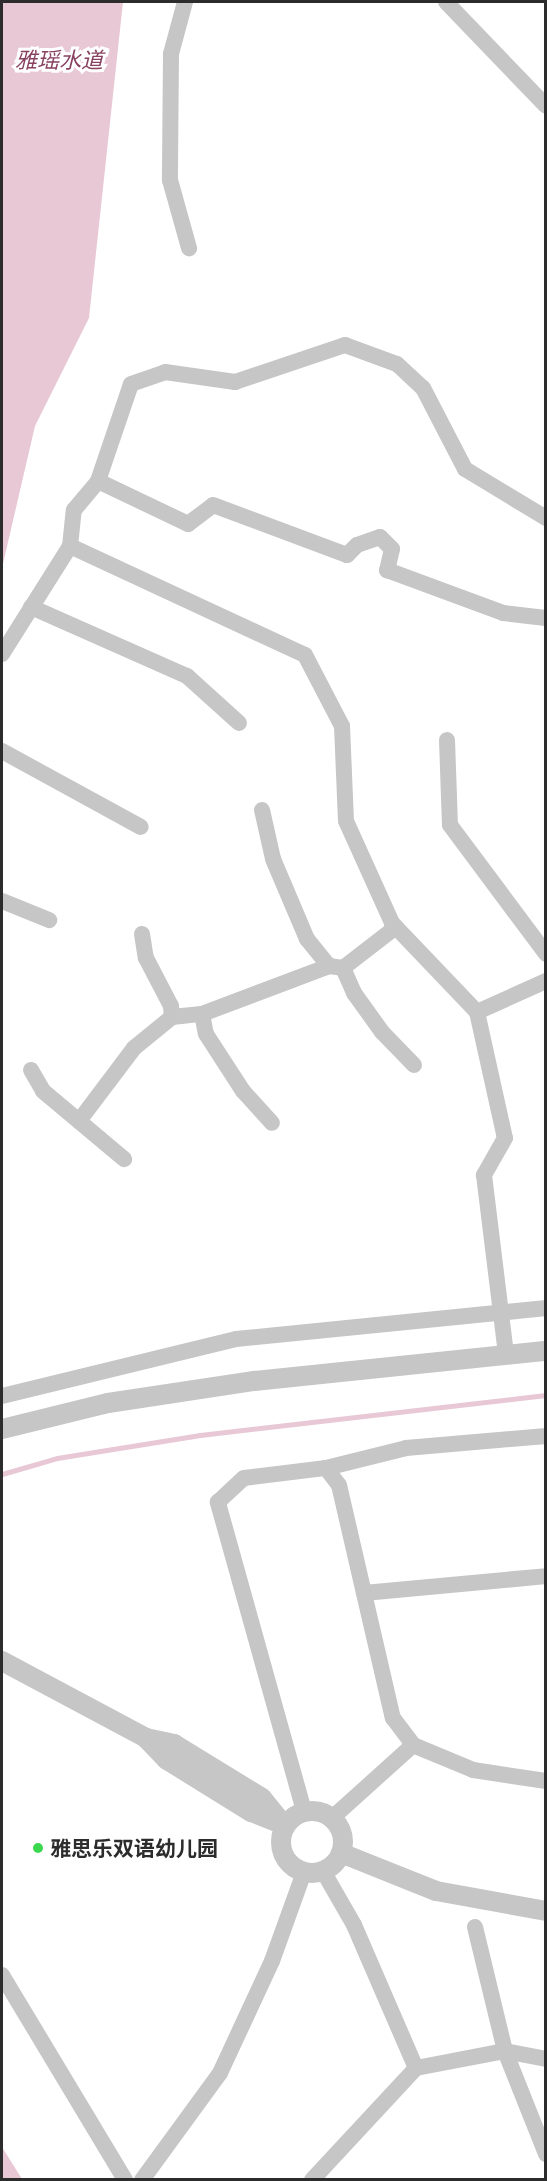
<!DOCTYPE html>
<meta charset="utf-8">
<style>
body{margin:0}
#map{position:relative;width:547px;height:2181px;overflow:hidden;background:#fff;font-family:"IBM Plex Sans","Noto Sans SC",sans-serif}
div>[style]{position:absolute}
.water>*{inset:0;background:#e8c8d5}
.stream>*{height:5px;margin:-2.5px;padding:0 2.5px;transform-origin:2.5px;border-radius:2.5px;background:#e8c8d5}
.minor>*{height:16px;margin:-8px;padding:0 8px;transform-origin:8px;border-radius:8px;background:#c6c6c6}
.tertiary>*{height:20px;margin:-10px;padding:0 10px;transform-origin:10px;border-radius:10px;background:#c6c6c6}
.tertiary>.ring{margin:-10px;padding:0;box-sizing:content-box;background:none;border:20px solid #c6c6c6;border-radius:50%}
.dots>*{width:16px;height:16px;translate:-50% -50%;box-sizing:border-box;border:3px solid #fff;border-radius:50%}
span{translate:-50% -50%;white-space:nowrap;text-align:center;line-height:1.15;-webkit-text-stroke:6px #fff;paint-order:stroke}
.poi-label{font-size:21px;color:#2c2c2c;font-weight:700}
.left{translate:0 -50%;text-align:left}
.water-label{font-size:22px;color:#88415f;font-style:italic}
.frame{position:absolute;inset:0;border:3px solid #2c2c2c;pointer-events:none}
</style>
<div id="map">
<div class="water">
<i style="clip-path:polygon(3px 2px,123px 2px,89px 318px,35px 426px,2px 568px)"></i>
<i style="clip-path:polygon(2px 2147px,22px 2179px,2px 2179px)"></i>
</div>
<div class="stream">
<i style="left:2px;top:1474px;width:57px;rotate:-16.2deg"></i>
<i style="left:57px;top:1458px;width:145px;rotate:-9.1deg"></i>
<i style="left:200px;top:1435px;width:348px;rotate:-6.6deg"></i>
</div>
<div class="minor">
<i style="left:185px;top:2px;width:54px;rotate:105.1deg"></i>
<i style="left:171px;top:54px;width:126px;rotate:90.5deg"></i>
<i style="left:170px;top:180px;width:71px;rotate:74.4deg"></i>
<i style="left:446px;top:2px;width:144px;rotate:46.1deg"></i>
<i style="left:98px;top:481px;width:100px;rotate:25.5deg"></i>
<i style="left:188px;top:524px;width:31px;rotate:-37deg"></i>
<i style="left:213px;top:505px;width:143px;rotate:20.5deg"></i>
<i style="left:347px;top:555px;width:14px;rotate:-45deg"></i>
<i style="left:357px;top:545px;width:24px;rotate:-19deg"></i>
<i style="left:380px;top:537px;width:17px;rotate:45deg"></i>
<i style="left:392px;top:549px;width:22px;rotate:103deg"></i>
<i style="left:387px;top:570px;width:124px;rotate:20.3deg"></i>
<i style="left:503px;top:613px;width:43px;rotate:6.6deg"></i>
<i style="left:70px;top:546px;width:259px;rotate:24.9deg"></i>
<i style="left:305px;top:655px;width:80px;rotate:62.5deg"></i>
<i style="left:342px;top:726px;width:95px;rotate:87.6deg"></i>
<i style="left:346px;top:821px;width:112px;rotate:65.7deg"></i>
<i style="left:392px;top:923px;width:123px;rotate:46.3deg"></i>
<i style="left:477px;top:1012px;width:129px;rotate:77.5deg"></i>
<i style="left:505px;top:1138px;width:43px;rotate:119.6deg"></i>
<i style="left:484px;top:1175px;width:181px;rotate:83deg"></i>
<i style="left:31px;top:607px;width:171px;rotate:23.9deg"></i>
<i style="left:187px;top:676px;width:70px;rotate:42.1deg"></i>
<i style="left:2px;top:654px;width:128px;rotate:-57.8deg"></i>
<i style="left:70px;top:546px;width:36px;rotate:-84deg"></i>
<i style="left:74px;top:510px;width:38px;rotate:-50deg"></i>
<i style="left:98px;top:481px;width:102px;rotate:-71.2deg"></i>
<i style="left:131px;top:384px;width:36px;rotate:-19deg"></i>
<i style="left:165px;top:372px;width:71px;rotate:8.1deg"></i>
<i style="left:235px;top:382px;width:116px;rotate:-18.6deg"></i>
<i style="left:345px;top:345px;width:55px;rotate:20.1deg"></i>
<i style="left:397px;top:364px;width:35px;rotate:43deg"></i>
<i style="left:423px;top:388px;width:91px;rotate:62.6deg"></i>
<i style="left:465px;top:469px;width:95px;rotate:31.2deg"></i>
<i style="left:447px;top:740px;width:85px;rotate:88deg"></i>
<i style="left:450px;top:825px;width:161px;rotate:53.3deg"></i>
<i style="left:2px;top:751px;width:158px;rotate:28.7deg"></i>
<i style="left:262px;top:810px;width:50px;rotate:77.3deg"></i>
<i style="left:273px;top:859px;width:87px;rotate:67deg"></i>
<i style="left:307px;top:939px;width:35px;rotate:51deg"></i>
<i style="left:2px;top:901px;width:51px;rotate:22deg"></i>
<i style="left:142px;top:934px;width:24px;rotate:81deg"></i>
<i style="left:146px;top:958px;width:54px;rotate:62.5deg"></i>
<i style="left:171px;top:1006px;width:11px;rotate:85deg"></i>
<i style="left:343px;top:968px;width:27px;rotate:66deg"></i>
<i style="left:354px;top:993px;width:48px;rotate:54.3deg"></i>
<i style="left:382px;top:1032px;width:46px;rotate:45.9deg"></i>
<i style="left:477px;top:1012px;width:76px;rotate:-24.2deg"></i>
<i style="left:202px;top:1014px;width:20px;rotate:79deg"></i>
<i style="left:206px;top:1034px;width:68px;rotate:57deg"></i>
<i style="left:243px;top:1091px;width:43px;rotate:47.8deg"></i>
<i style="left:31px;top:1070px;width:24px;rotate:60deg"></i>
<i style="left:43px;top:1091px;width:106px;rotate:40deg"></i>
<i style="left:79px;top:1121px;width:91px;rotate:-53deg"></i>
<i style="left:134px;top:1048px;width:49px;rotate:-39.2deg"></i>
<i style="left:172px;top:1017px;width:30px;rotate:-6deg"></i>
<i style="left:202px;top:1014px;width:136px;rotate:-20.7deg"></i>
<i style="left:329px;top:966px;width:14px;rotate:8deg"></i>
<i style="left:343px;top:968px;width:67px;rotate:-37.7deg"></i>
<i style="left:2px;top:1396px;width:241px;rotate:-13.7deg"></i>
<i style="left:236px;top:1339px;width:312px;rotate:-5.7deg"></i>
<i style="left:326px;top:1468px;width:82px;rotate:-14deg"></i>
<i style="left:406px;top:1448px;width:141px;rotate:-4.9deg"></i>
<i style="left:364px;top:1593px;width:183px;rotate:-5.3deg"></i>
<i style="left:304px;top:1811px;width:321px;rotate:-105.6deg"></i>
<i style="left:218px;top:1502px;width:35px;rotate:-43deg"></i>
<i style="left:244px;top:1478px;width:83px;rotate:-7deg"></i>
<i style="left:326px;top:1468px;width:21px;rotate:53deg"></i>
<i style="left:339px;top:1485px;width:239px;rotate:77deg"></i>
<i style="left:393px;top:1718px;width:34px;rotate:53deg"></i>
<i style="left:413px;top:1745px;width:65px;rotate:22.6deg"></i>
<i style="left:473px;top:1770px;width:74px;rotate:8.6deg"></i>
<i style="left:332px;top:1818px;width:109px;rotate:-42deg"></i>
<i style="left:323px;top:1871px;width:62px;rotate:60.1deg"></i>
<i style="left:354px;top:1925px;width:156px;rotate:66.6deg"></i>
<i style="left:416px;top:2068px;width:91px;rotate:-10.8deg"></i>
<i style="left:505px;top:2051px;width:42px;rotate:11deg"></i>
<i style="left:475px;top:1927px;width:128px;rotate:76.4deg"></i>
<i style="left:505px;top:2051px;width:111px;rotate:68.3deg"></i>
<i style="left:2px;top:1975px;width:239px;rotate:59deg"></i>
<i style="left:142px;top:2180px;width:132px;rotate:-53.9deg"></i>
<i style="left:220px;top:2073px;width:123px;rotate:-65.1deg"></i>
<i style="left:272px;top:1961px;width:95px;rotate:-70.2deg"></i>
<i style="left:312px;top:2180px;width:153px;rotate:-47.1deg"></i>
</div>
<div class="tertiary">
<i style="left:2px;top:1429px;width:109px;rotate:-13.8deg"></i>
<i style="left:108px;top:1403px;width:148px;rotate:-8.6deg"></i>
<i style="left:254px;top:1381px;width:294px;rotate:-5.9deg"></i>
<i style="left:2px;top:1661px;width:163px;rotate:28.1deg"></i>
<i style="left:146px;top:1738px;width:29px;rotate:12deg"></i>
<i style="left:174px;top:1744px;width:103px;rotate:31.5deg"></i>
<i style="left:262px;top:1798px;width:35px;rotate:51deg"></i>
<i style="left:284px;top:1825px;width:35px;rotate:-158deg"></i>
<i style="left:251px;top:1812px;width:99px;rotate:-148.2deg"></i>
<i style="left:167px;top:1760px;width:30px;rotate:-134deg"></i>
<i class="ring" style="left:281px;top:1811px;width:42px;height:42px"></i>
<i style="left:341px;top:1853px;width:102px;rotate:21.8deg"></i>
<i style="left:436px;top:1891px;width:112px;rotate:10.3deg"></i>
</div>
<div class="dots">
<i style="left:38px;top:1848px;background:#3ad84d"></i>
</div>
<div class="poi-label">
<span class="left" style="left:50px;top:1848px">雅思乐双语幼儿园</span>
</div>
<div class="water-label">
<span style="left:59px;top:60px">雅瑶水道</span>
</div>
<div class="frame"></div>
</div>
